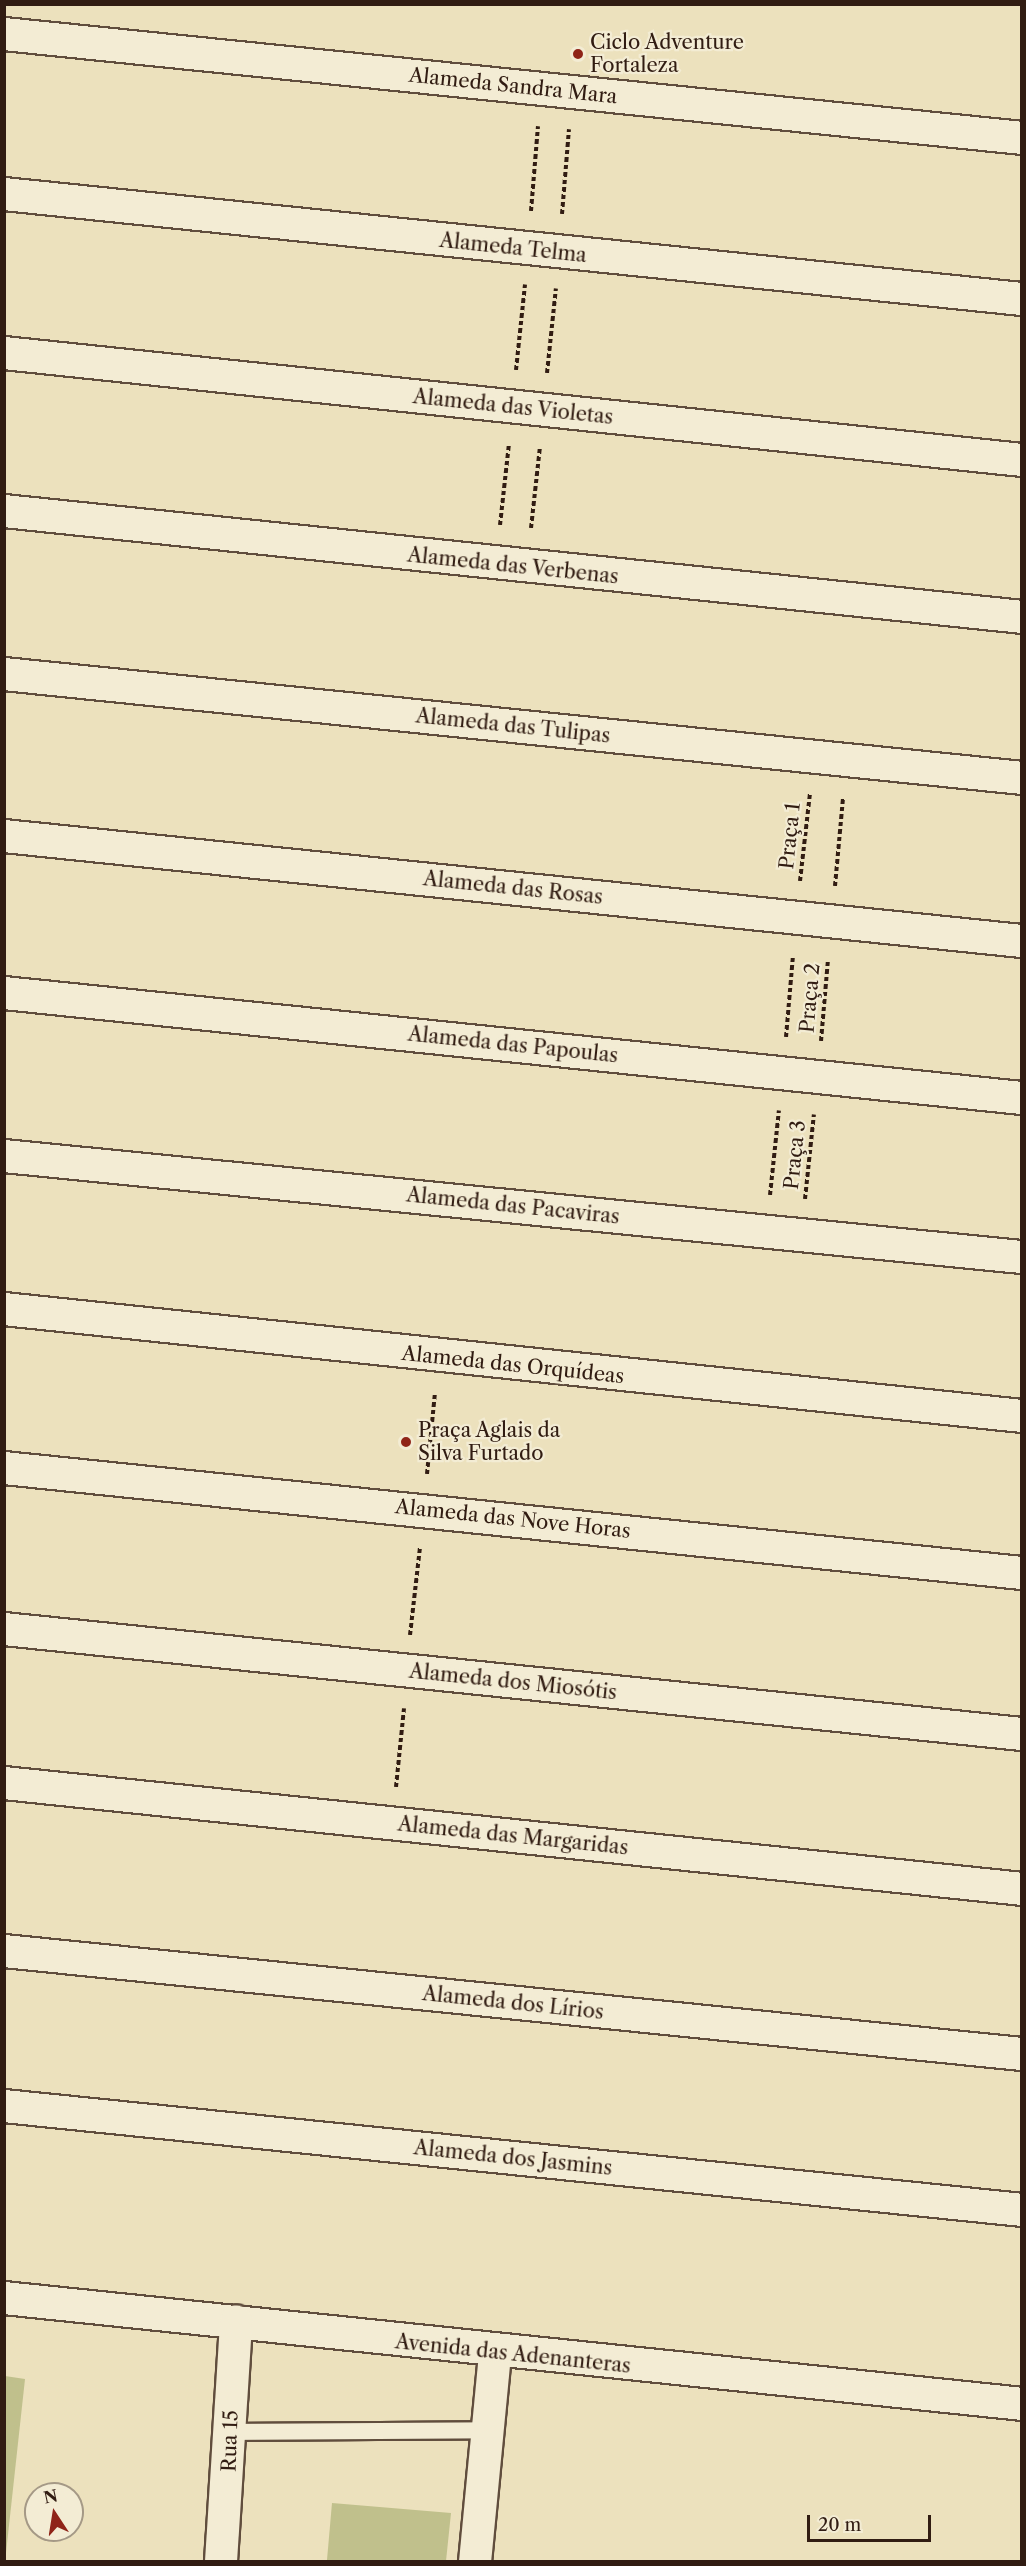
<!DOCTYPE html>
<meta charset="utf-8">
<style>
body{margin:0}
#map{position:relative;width:1026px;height:2566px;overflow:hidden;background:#ece1bd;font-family:"Libre Caslon Text",serif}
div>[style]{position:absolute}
.green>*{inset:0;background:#c0c08c}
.path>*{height:4px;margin-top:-2px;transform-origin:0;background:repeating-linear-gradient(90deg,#311c12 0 4.5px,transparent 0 7.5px)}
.roads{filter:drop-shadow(2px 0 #604d3d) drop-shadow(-2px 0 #604d3d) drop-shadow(0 2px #604d3d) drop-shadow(0 -2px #604d3d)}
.service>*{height:16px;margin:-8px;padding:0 8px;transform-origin:8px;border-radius:8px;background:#f3ecd4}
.minor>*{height:32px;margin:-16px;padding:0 16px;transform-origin:16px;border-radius:16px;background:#f3ecd4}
.dots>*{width:16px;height:16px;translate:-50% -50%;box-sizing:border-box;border:3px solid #f3ecd4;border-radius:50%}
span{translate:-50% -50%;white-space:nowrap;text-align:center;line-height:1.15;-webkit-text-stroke:4.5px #f3ecd4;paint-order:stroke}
.poi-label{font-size:20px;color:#311c12}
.left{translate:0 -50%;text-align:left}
.street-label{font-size:20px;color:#311c12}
.frame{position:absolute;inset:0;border:6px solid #311c12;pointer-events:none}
.north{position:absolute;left:24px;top:2482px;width:60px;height:60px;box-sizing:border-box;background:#f3ecd4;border:2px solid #a59986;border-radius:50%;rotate:348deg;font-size:16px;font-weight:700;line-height:24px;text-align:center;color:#311c12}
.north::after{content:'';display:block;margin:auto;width:21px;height:27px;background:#8f2418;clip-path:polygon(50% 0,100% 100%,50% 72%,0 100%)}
.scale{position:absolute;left:807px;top:2515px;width:124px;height:27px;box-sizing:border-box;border:3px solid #311c12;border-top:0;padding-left:8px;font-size:18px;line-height:21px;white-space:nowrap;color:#311c12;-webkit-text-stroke:4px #f3ecd4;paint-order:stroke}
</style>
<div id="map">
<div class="green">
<i style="clip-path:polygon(5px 2376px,25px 2379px,5px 2562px,4px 2561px)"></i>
<i style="clip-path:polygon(332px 2503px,451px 2513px,446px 2561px,327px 2560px)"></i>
</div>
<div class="path">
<i style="left:531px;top:211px;width:85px;rotate:-85.3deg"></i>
<i style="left:562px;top:214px;width:85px;rotate:-85.3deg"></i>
<i style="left:516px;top:370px;width:86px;rotate:-84deg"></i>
<i style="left:547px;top:373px;width:85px;rotate:-84deg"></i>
<i style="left:500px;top:525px;width:82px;rotate:-83.7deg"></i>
<i style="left:531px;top:528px;width:82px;rotate:-83.7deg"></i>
<i style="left:800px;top:881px;width:89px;rotate:-83.5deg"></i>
<i style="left:835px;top:886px;width:88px;rotate:-84.8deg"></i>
<i style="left:786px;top:1037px;width:82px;rotate:-85.1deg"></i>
<i style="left:821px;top:1041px;width:82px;rotate:-85.1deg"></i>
<i style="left:770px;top:1195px;width:85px;rotate:-84deg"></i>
<i style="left:805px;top:1199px;width:85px;rotate:-84deg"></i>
<i style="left:427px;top:1474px;width:82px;rotate:-84.4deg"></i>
<i style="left:410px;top:1635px;width:89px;rotate:-83.5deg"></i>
<i style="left:396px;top:1787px;width:79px;rotate:-84.2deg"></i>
</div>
<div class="roads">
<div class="service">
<i style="left:230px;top:2432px;width:257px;rotate:-0.4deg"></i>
</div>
<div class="minor">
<i style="left:4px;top:34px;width:1023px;rotate:5.83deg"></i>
<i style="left:4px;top:194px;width:1023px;rotate:5.89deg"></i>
<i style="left:4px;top:353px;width:1024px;rotate:6deg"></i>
<i style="left:4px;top:511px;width:1024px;rotate:5.94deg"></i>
<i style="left:4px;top:674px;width:1023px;rotate:5.83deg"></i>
<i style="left:4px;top:836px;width:1023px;rotate:5.89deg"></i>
<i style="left:4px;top:993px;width:1023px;rotate:5.89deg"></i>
<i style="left:4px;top:1156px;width:1023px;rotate:5.67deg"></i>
<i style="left:4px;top:1309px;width:1024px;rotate:6deg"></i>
<i style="left:4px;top:1468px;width:1023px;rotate:5.89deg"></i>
<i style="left:4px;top:1629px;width:1023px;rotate:5.89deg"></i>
<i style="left:4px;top:1783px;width:1024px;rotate:5.94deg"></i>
<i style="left:4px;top:1951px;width:1023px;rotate:5.78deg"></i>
<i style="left:4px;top:2106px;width:1023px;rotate:5.83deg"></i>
<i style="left:4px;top:2298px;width:1024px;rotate:5.94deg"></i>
<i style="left:221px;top:2562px;width:241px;rotate:-86.4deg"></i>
<i style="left:475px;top:2562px;width:209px;rotate:-84.5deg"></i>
</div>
</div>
<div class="dots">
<i style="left:578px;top:54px;background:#8f2418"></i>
<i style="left:406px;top:1442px;background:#8f2418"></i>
</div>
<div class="poi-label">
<span class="left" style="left:590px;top:54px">Ciclo Adventure<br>Fortaleza</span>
<span class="left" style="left:418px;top:1442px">Praça Aglais da<br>Silva Furtado</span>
</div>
<div class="street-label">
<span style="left:513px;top:86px;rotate:6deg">Alameda Sandra Mara</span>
<span style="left:513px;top:248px;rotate:6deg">Alameda Telma</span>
<span style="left:513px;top:407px;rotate:6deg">Alameda das Violetas</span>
<span style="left:513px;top:566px;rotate:6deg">Alameda das Verbenas</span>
<span style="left:513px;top:726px;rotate:6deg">Alameda das Tulipas</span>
<span style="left:790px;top:836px;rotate:-84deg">Praça 1</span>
<span style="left:513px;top:888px;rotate:6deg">Alameda das Rosas</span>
<span style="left:810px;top:998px;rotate:-85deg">Praça 2</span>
<span style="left:513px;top:1045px;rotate:6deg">Alameda das Papoulas</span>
<span style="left:795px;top:1155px;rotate:-84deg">Praça 3</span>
<span style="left:513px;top:1206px;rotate:6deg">Alameda das Pacaviras</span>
<span style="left:513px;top:1365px;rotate:6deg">Alameda das Orquídeas</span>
<span style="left:513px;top:1519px;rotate:6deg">Alameda das Nove Horas</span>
<span style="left:513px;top:1682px;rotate:6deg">Alameda dos Miosótis</span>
<span style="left:513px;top:1836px;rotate:6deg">Alameda das Margaridas</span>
<span style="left:513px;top:2003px;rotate:6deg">Alameda dos Lírios</span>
<span style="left:513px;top:2158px;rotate:6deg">Alameda dos Jasmins</span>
<span style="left:513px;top:2354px;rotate:6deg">Avenida das Adenanteras</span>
<span style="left:230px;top:2441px;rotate:-88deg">Rua 15</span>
</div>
<div class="frame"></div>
<div class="north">N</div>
<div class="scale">20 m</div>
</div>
